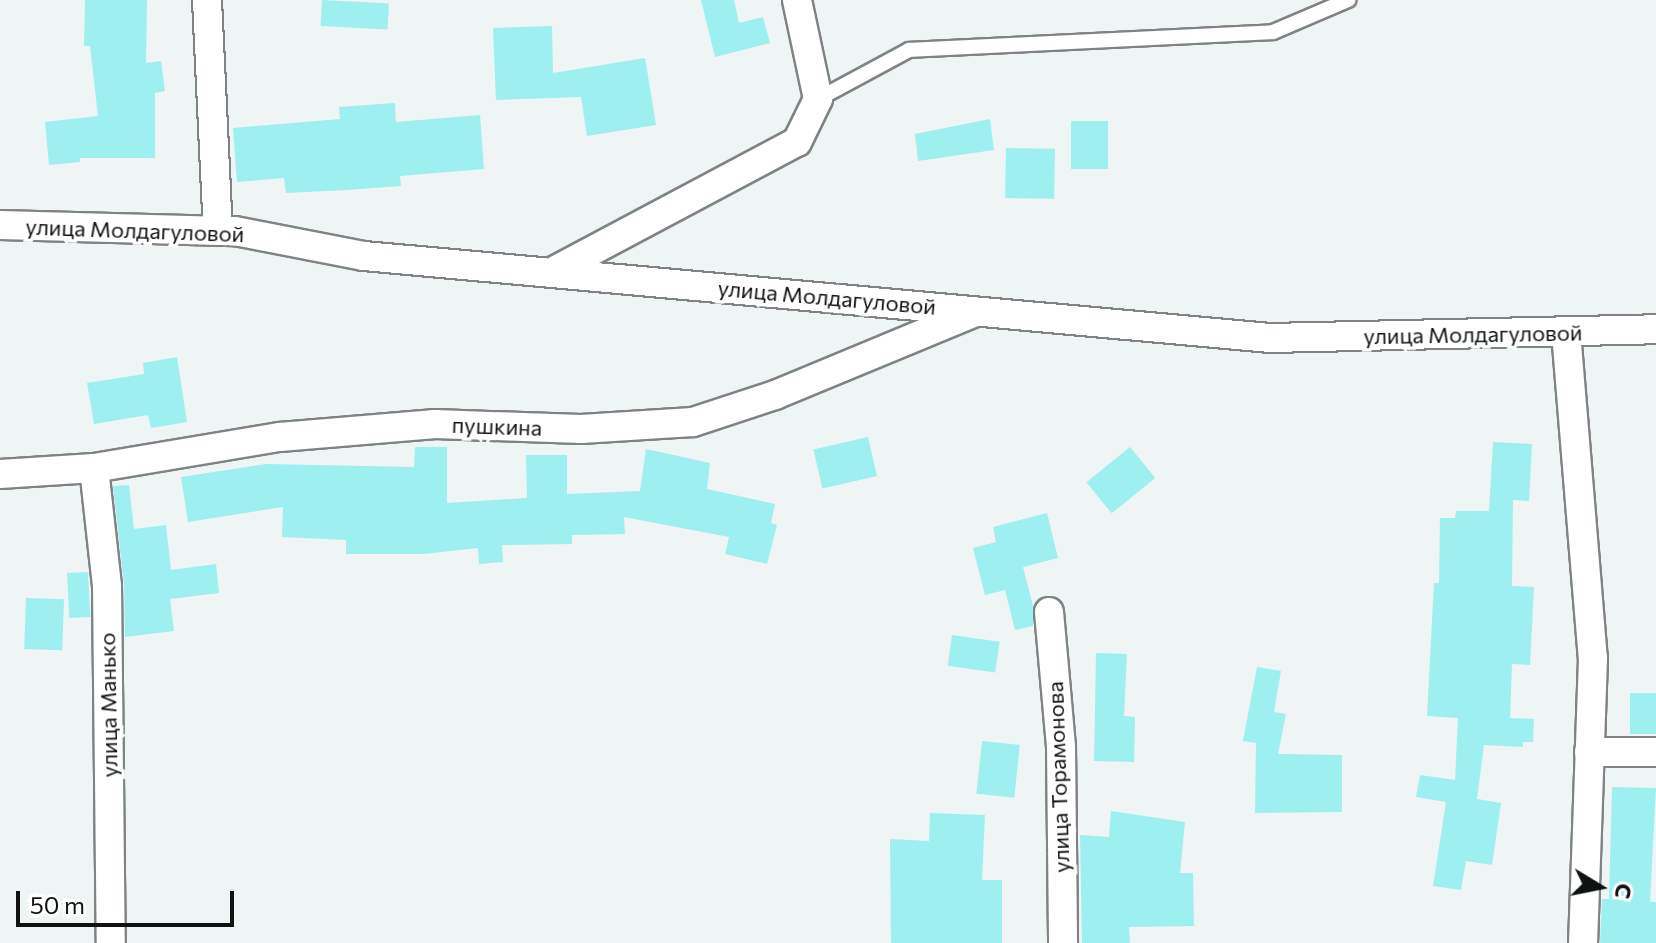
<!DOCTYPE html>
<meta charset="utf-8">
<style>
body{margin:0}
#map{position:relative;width:1656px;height:943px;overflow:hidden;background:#eff4f4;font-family:Commissioner,sans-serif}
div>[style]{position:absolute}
.building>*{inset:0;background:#9eeff0;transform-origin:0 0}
.roads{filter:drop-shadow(2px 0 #7f8383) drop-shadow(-2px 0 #7f8383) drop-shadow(0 2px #7f8383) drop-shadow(0 -2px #7f8383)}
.lane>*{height:14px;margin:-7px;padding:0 7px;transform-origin:7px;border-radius:7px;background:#fff}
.street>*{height:28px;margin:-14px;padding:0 14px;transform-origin:14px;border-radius:14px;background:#fff}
span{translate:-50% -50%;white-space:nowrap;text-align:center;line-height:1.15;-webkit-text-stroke:7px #fff;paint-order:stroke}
.street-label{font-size:22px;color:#101111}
.north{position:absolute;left:1560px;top:847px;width:80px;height:80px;-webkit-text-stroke:6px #fff;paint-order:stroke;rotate:100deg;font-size:22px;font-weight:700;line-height:32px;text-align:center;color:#101111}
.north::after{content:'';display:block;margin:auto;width:28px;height:36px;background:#101111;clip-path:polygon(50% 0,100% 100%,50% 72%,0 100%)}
.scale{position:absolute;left:16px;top:891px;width:218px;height:36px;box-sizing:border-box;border:4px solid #101111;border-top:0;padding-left:10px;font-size:24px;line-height:28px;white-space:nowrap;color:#101111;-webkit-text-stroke:6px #fff;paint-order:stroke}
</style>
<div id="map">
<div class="building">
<i style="clip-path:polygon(85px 0,147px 0,146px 63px,161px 61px,165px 91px,155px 93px,155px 158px,80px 158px,80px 162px,49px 165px,45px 122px,98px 116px,90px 46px,84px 46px)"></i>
<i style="left:322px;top:0;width:67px;height:26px;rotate:3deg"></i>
<i style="clip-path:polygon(701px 0,734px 0,739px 23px,763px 17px,770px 43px,715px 57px)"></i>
<i style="clip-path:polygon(552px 26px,553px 73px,645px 58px,656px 125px,587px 136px,581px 97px,496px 100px,493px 28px)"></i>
<i style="clip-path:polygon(395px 103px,396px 122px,480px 115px,484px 169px,400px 176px,401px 186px,346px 190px,286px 193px,284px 178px,237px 182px,233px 128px,340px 119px,339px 107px)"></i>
<i style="clip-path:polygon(990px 119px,994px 150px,918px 161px,915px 134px)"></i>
<i style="left:1108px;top:121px;width:48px;height:37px;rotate:90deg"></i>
<i style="left:1006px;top:148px;width:49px;height:50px;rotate:1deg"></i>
<i style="clip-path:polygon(177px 357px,187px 422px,151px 428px,148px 415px,94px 424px,87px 383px,144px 374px,143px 363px)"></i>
<i style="left:868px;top:437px;width:40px;height:56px;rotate:77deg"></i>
<i style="clip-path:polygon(1493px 442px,1532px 444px,1529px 501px,1513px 500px,1512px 586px,1534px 587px,1530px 665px,1512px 664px,1510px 718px,1534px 719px,1533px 742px,1523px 742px,1523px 747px,1484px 745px,1477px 799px,1501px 803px,1492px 865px,1466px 861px,1461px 890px,1433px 886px,1446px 802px,1416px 797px,1420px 775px,1455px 780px,1458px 718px,1427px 716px,1434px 583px,1439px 583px,1440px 518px,1455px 518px,1456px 511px,1489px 511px)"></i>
<i style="clip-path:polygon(415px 447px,447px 447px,447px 503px,527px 498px,526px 455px,567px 455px,567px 494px,640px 491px,646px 449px,710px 463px,707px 489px,775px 504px,771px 523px,777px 525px,767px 564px,725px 554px,729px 537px,624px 517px,625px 534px,572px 535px,572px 544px,502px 545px,503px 562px,479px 564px,478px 548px,424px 554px,346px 554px,346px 540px,282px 537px,283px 507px,188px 522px,181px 477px,266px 464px,414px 467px)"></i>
<i style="left:1130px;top:447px;width:40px;height:56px;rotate:51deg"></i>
<i style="clip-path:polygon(129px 485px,134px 529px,166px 525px,171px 570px,216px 564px,219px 593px,170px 599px,174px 631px,125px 637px,124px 584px,113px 486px)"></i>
<i style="clip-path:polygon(1047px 513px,1058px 558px,1023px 567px,1033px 606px,1033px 626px,1015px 630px,1005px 590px,985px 595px,973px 548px,996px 542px,993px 527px)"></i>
<i style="left:88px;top:572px;width:45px;height:21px;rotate:87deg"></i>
<i style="left:26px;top:598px;width:38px;height:51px;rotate:2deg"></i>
<i style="left:952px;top:635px;width:48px;height:31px;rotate:8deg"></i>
<i style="clip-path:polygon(1096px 653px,1127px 654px,1124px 716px,1135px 717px,1134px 762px,1094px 761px)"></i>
<i style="clip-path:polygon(1257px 667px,1281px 671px,1274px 712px,1286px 714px,1278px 754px,1342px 755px,1342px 812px,1255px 813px,1256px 743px,1243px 741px)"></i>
<i style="left:1656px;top:693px;width:41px;height:26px;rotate:90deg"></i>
<i style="left:982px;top:741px;width:38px;height:53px;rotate:6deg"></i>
<i style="clip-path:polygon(1612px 787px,1656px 788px,1650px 902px,1656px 902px,1656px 943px,1600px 943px,1602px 899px,1609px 899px)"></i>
<i style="clip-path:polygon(1111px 811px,1185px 822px,1180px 873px,1193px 873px,1194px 926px,1129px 927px,1130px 943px,1082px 943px,1080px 835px,1109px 837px)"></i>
<i style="clip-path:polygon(930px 813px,985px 815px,982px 880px,1002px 880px,1002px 943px,891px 943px,890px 839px,929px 841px)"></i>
</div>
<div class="roads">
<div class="lane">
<i style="left:818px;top:99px;width:103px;rotate:-28.3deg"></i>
<i style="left:909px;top:50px;width:364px;rotate:-2.8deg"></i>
<i style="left:1273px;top:32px;width:82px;rotate:-23.1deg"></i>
</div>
<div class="street">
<i style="left:207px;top:0;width:231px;rotate:87.3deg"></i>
<i style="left:0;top:225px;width:235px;rotate:1.5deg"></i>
<i style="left:235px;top:231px;width:131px;rotate:11deg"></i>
<i style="left:364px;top:256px;width:910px;rotate:5.17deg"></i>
<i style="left:1270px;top:338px;width:386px;rotate:-1.3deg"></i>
<i style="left:552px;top:272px;width:277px;rotate:-28deg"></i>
<i style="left:797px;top:142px;width:48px;rotate:-64deg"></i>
<i style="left:818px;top:99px;width:101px;rotate:-102deg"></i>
<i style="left:1566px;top:332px;width:327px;rotate:85.3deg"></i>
<i style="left:1593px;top:658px;width:285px;rotate:92deg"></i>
<i style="left:94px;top:468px;width:119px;rotate:83.7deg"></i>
<i style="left:107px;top:586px;width:357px;rotate:89.4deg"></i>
<i style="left:0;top:474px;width:94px;rotate:-3.7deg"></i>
<i style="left:94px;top:468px;width:189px;rotate:-9.5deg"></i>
<i style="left:280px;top:437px;width:156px;rotate:-4.8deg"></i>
<i style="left:435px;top:424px;width:146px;rotate:2deg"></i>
<i style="left:581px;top:429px;width:112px;rotate:-3.6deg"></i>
<i style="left:693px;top:422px;width:86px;rotate:-18.2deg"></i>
<i style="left:775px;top:395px;width:212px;rotate:-22.5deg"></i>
<i style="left:1049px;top:612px;width:136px;rotate:84.9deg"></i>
<i style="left:1061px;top:747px;width:196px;rotate:89.4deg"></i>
<i style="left:1589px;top:752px;width:67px"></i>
</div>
</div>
<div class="street-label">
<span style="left:135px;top:230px;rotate:2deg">улица Молдагуловой</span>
<span style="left:827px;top:297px;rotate:5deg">улица Молдагуловой</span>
<span style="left:1473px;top:334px;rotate:-1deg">улица Молдагуловой</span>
<span style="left:497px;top:426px;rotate:2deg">пушкина</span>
<span style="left:108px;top:705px;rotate:-91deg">улица Манько</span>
<span style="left:1058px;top:777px;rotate:-92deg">улица Торамонова</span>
</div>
<div class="north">С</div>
<div class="scale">50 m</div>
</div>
